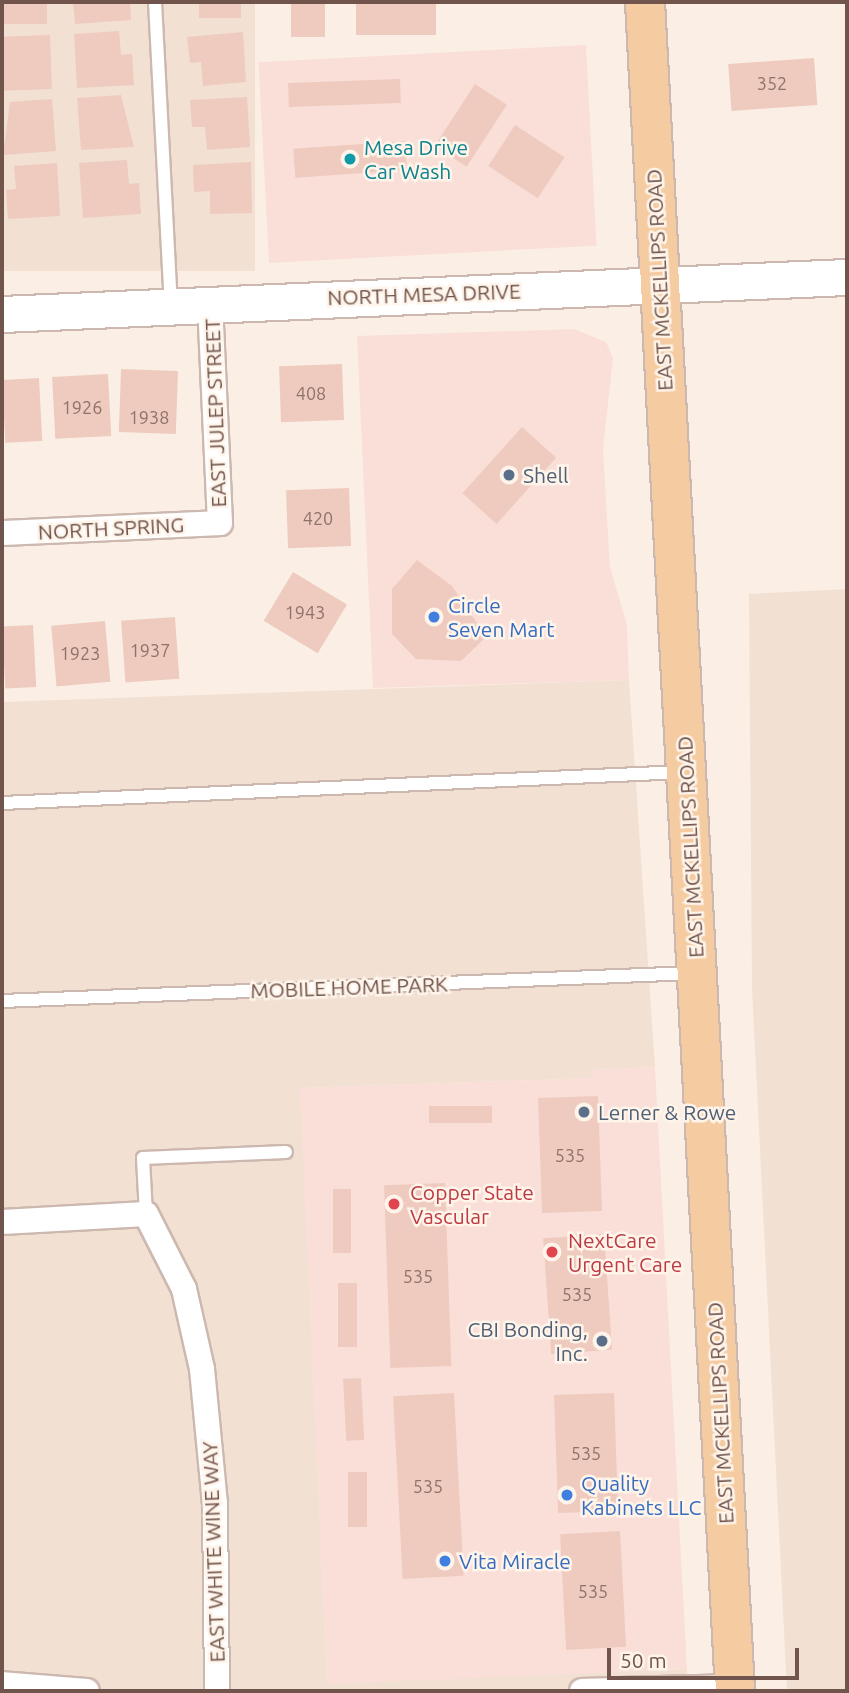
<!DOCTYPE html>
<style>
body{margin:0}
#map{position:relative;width:849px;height:1693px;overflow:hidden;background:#fbefe5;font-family:Ubuntu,sans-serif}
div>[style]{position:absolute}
.residential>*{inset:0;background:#f2e0d3;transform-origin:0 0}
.commercial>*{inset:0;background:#fadfd9;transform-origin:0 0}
.building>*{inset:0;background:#eecbbe;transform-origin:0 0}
.roads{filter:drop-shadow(2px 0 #cdb8af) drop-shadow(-2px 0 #cdb8af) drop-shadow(0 2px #cdb8af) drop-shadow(0 -2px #cdb8af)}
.lane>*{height:12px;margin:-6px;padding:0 6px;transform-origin:6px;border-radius:6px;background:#fff}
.street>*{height:24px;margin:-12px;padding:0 12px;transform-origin:12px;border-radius:12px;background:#fff}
.secondary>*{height:35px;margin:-17.5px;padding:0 17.5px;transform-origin:17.5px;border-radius:17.5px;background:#fff}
.primary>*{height:38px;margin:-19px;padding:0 19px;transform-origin:19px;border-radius:19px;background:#f5cba1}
.dots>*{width:19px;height:19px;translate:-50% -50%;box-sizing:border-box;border:4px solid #fef4ea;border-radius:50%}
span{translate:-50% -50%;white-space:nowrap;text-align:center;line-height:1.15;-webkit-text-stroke:5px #fef4ea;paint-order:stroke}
.number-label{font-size:18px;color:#907268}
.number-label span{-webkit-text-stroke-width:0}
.culture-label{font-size:21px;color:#0d838f}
.left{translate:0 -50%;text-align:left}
.street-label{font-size:21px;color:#71544c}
.service-label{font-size:21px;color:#4e5e75}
.right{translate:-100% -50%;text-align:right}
.shop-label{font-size:21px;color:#366cbe}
.health-label{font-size:21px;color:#be3a42}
.frame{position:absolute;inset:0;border:4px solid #71544c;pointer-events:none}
.scale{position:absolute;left:607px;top:1648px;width:192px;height:32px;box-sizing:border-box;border:4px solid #71544c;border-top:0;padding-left:9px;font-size:21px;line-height:24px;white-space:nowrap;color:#71544c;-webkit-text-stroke:5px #fef4ea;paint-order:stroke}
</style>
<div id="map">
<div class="residential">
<i style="left:2px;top:2px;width:253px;height:269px"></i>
<i style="clip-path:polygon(847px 589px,847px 1691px,787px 1691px,752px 988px,749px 594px)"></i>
<i style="clip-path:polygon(629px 680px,655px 1067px,593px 1070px,593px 1078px,301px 1088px,327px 1683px,687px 1669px,688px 1691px,2px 1691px,2px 702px)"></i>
</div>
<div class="commercial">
<i style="left:586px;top:45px;width:201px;height:328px;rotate:87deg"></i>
<i style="clip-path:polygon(574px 329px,606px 342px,613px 358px,603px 449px,610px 567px,627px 625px,629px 680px,373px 688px,357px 336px)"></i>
<i style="clip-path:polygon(655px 1067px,687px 1669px,327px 1684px,300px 1088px,593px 1078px,592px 1070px)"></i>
</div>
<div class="building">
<i style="left:2px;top:2px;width:45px;height:22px"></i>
<i style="clip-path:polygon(73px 2px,130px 2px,131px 20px,75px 24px)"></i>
<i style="left:199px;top:2px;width:42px;height:16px"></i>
<i style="left:291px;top:2px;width:34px;height:35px"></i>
<i style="left:356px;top:2px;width:80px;height:33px"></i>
<i style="clip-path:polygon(119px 31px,121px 55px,132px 54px,134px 85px,77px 88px,74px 34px)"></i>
<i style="clip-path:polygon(243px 32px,246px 82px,203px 86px,201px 62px,190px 63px,187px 37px)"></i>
<i style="left:50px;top:35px;width:54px;height:48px;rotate:88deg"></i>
<i style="left:814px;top:58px;width:47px;height:86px;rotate:86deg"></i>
<i style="left:400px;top:79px;width:24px;height:112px;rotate:88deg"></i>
<i style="left:475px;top:84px;width:38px;height:74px;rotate:33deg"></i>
<i style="clip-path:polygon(121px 95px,134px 147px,81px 150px,77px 98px)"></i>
<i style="clip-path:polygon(247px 97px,250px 147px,207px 150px,205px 127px,192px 127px,190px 100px)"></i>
<i style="clip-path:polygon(52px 99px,56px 151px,3px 155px,10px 102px)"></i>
<i style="left:515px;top:125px;width:59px;height:49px;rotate:33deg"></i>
<i style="left:405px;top:141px;width:29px;height:112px;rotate:86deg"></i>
<i style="clip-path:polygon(127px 160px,129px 184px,139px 183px,141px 214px,83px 218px,79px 163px)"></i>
<i style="clip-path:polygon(251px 162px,252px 213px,210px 214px,210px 191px,194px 192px,193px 165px)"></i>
<i style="clip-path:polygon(57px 163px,60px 216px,8px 219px,6px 190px,16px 189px,14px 166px)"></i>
<i style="left:342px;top:364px;width:56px;height:63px;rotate:88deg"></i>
<i style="left:178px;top:371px;width:63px;height:57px;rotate:92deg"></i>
<i style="left:108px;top:374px;width:62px;height:56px;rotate:87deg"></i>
<i style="left:39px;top:378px;width:63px;height:37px;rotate:87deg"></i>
<i style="left:522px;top:427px;width:46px;height:89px;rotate:42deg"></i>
<i style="left:349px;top:488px;width:58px;height:63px;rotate:88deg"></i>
<i style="clip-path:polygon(417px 560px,452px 586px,481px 629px,484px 639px,461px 661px,416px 659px,392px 634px,392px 589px)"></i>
<i style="left:293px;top:572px;width:63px;height:57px;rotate:31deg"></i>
<i style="left:175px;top:617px;width:62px;height:54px;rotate:86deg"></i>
<i style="left:105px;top:621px;width:61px;height:54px;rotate:85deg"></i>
<i style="left:33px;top:625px;width:62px;height:31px;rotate:87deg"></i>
<i style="left:598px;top:1096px;width:115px;height:60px;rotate:88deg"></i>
<i style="left:492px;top:1106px;width:17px;height:63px;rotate:90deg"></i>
<i style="left:445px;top:1183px;width:183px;height:61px;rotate:88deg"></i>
<i style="left:333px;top:1189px;width:18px;height:64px"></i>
<i style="left:604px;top:1234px;width:116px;height:61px;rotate:86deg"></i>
<i style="left:338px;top:1283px;width:19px;height:64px"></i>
<i style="left:361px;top:1378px;width:62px;height:18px;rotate:87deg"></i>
<i style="left:454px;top:1393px;width:183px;height:61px;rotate:87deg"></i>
<i style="left:614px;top:1393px;width:118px;height:60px;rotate:88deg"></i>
<i style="left:348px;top:1472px;width:19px;height:55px"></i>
<i style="left:620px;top:1531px;width:116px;height:60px;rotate:87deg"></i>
</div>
<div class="roads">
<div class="lane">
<i style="left:155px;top:2px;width:302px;rotate:87deg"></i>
<i style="left:2px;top:803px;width:681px;rotate:-2.61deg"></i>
<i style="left:2px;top:1001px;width:693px;rotate:-2.32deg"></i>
<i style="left:146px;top:1214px;width:56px;rotate:-93.1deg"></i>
<i style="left:143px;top:1158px;width:143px;rotate:-2.4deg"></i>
</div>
<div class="street">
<i style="left:2px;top:533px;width:218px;rotate:-2.6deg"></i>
<i style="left:220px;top:523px;width:221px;rotate:-92.6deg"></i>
<i style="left:2px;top:1222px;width:144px;rotate:-3.2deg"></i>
<i style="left:146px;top:1214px;width:84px;rotate:63.1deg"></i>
<i style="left:184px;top:1289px;width:82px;rotate:77.3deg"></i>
<i style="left:202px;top:1369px;width:135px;rotate:84.5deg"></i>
<i style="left:215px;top:1503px;width:188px;rotate:89.4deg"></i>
<i style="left:2px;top:1684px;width:85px;rotate:4.7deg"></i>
<i style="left:582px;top:1691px;width:153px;rotate:-1.5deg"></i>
</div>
<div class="secondary">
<i style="left:2px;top:314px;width:846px;rotate:-2.51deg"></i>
</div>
<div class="primary">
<i style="left:645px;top:2px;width:1691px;rotate:86.95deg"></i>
</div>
</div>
<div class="dots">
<i style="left:350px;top:159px;background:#0f9aa8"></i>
<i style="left:509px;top:475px;background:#5c6f8a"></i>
<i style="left:434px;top:617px;background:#3f7fe0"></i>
<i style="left:584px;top:1112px;background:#5c6f8a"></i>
<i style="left:394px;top:1204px;background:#e0444e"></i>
<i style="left:552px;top:1252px;background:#e0444e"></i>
<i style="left:602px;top:1341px;background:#5c6f8a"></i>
<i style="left:567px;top:1495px;background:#3f7fe0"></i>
<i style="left:445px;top:1561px;background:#3f7fe0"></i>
</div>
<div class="number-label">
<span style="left:772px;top:83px">352</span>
<span style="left:311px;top:393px">408</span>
<span style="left:82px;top:407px">1926</span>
<span style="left:149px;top:417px">1938</span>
<span style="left:318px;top:518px">420</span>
<span style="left:305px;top:612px">1943</span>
<span style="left:150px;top:650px">1937</span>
<span style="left:80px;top:653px">1923</span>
<span style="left:570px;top:1155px">535</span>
<span style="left:418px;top:1276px">535</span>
<span style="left:577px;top:1294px">535</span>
<span style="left:586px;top:1453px">535</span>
<span style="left:428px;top:1486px">535</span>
<span style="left:593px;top:1591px">535</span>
</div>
<div class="culture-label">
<span class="left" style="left:364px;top:159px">Mesa Drive<br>Car Wash</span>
</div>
<div class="street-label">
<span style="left:659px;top:280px;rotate:-93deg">EAST MCKELLIPS ROAD</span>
<span style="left:424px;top:294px;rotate:-2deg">NORTH MESA DRIVE</span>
<span style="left:215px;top:413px;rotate:-92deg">EAST JULEP STREET</span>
<span style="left:111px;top:528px;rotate:-3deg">NORTH SPRING</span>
<span style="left:690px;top:847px;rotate:-93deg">EAST MCKELLIPS ROAD</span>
<span style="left:349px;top:987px;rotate:-2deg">MOBILE HOME PARK</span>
<span style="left:720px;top:1413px;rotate:-93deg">EAST MCKELLIPS ROAD</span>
<span style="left:213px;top:1552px;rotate:-92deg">EAST WHITE WINE WAY</span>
</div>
<div class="service-label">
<span class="left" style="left:523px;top:475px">Shell</span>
<span class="left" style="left:598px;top:1112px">Lerner &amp; Rowe</span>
<span class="right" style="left:588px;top:1341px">CBI Bonding,<br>Inc.</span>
</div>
<div class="shop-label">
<span class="left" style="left:448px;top:617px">Circle<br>Seven Mart</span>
<span class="left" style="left:581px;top:1495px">Quality<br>Kabinets LLC</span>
<span class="left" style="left:459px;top:1561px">Vita Miracle</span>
</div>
<div class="health-label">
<span class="left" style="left:410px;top:1204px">Copper State<br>Vascular</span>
<span class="left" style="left:568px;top:1252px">NextCare<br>Urgent Care</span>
</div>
<div class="frame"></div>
<div class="scale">50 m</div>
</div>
